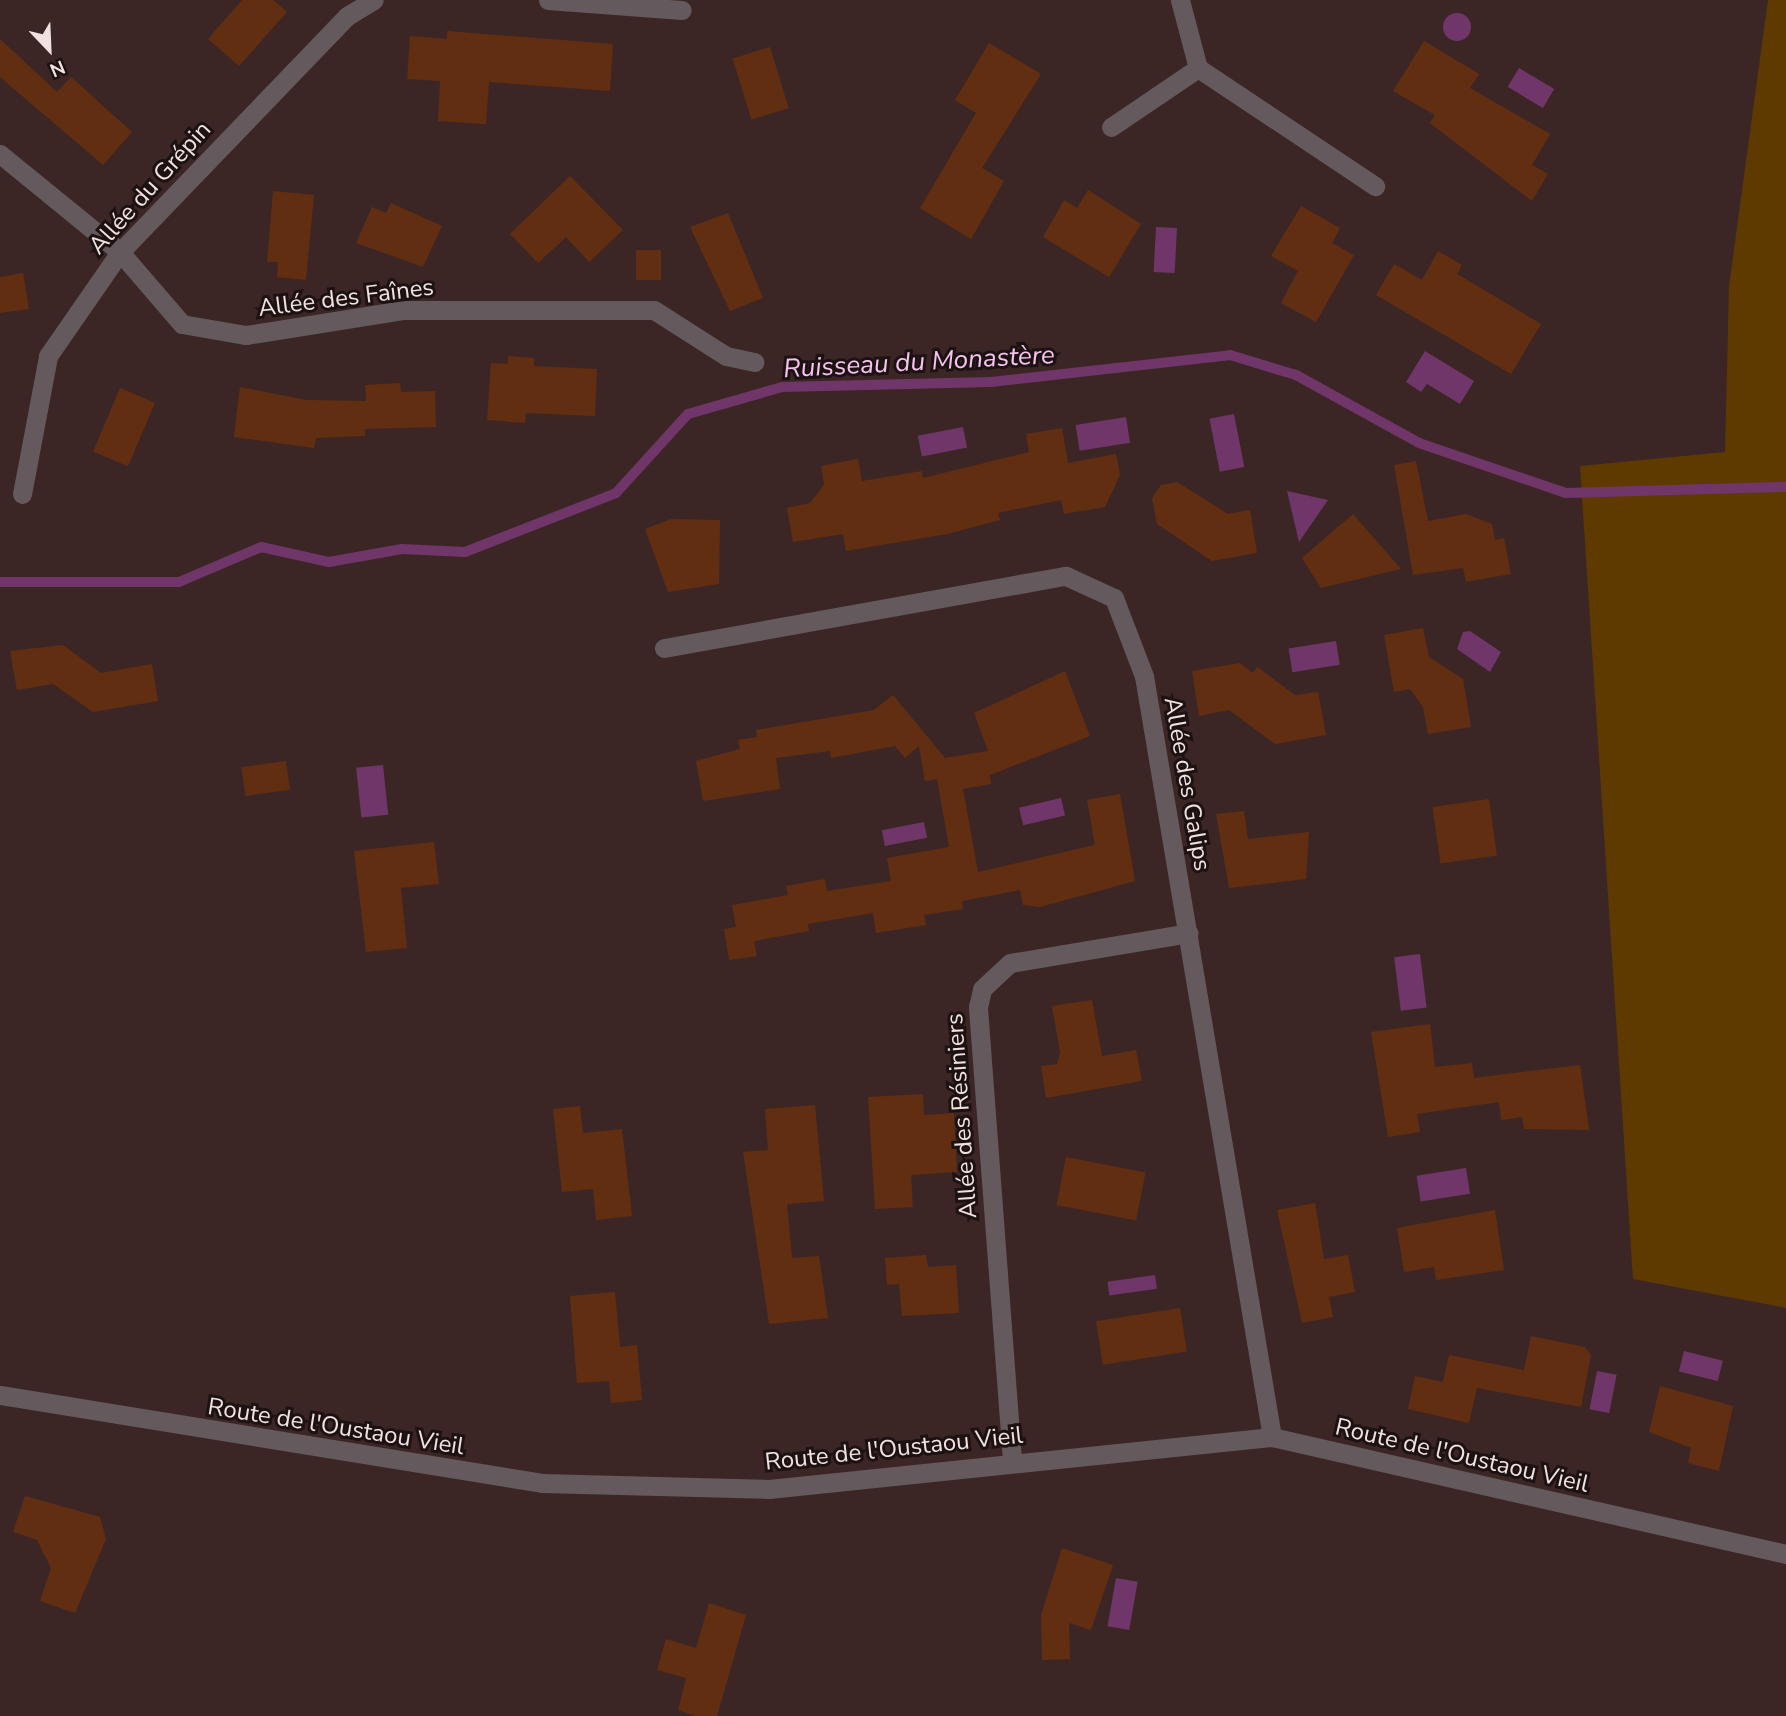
<!DOCTYPE html>
<meta charset="utf-8">
<style>
body{margin:0}
#map{position:relative;width:1786px;height:1716px;overflow:hidden;background:#3c2625;font-family:"Nunito Sans",sans-serif}
div>[style]{position:absolute}
.green>*{inset:0;background:#5e3a00}
.water>*{inset:0;background:#703669;transform-origin:0 0}
.round{border-radius:50%}
.stream>*{height:10px;margin:-5px;padding:0 5px;transform-origin:5px;border-radius:5px;background:#703669}
.building>*{inset:0;background:#622e12;transform-origin:0 0}
.minor>*{height:19px;margin:-9.5px;padding:0 9.5px;transform-origin:9.5px;border-radius:9.5px;background:#64595d}
.tertiary>*{height:19px;margin:-9.5px;padding:0 9.5px;transform-origin:9.5px;border-radius:9.5px;background:#64595d}
span{translate:-50% -50%;white-space:nowrap;text-align:center;line-height:1.15;-webkit-text-stroke:6px #1c1212;paint-order:stroke}
.street-label{font-size:24px;color:#f1e2e1}
.water-label{font-size:26px;color:#f7c3ef;font-style:italic}
.north{position:absolute;left:14px;top:14px;width:70px;height:70px;-webkit-text-stroke:5px #1c1212;paint-order:stroke;rotate:157deg;font-size:19px;font-weight:700;line-height:28px;text-align:center;color:#f1e2e1}
.north::after{content:'';display:block;margin:auto;width:24px;height:32px;background:#f1e2e1;clip-path:polygon(50% 0,100% 100%,50% 72%,0 100%)}
</style>
<div id="map">
<div class="green">
<i style="clip-path:polygon(1768px 0,1786px 0,1786px 1308px,1633px 1279px,1580px 466px,1725px 452px,1729px 286px)"></i>
</div>
<div class="water">
<i class="round" style="left:1443px;top:13px;width:28px;height:28px"></i>
<i style="left:1519px;top:68px;width:41px;height:22px;rotate:31deg"></i>
<i style="left:1156px;top:227px;width:21px;height:45px;rotate:3deg"></i>
<i style="clip-path:polygon(1425px 351px,1474px 381px,1460px 404px,1427px 384px,1421px 392px,1406px 382px)"></i>
<i style="left:1234px;top:414px;width:54px;height:25px;rotate:79deg"></i>
<i style="left:1126px;top:417px;width:26px;height:51px;rotate:81deg"></i>
<i style="left:963px;top:427px;width:21px;height:46px;rotate:79deg"></i>
<i style="clip-path:polygon(1287px 491px,1328px 500px,1299px 542px)"></i>
<i style="clip-path:polygon(1470px 631px,1501px 652px,1490px 672px,1457px 649px,1463px 632px)"></i>
<i style="left:1336px;top:641px;width:24px;height:48px;rotate:81deg"></i>
<i style="left:383px;top:765px;width:50px;height:27px;rotate:84deg"></i>
<i style="left:1061px;top:798px;width:18px;height:43px;rotate:77deg"></i>
<i style="left:924px;top:822px;width:16px;height:43px;rotate:79deg"></i>
<i style="left:1420px;top:954px;width:54px;height:26px;rotate:83deg"></i>
<i style="left:1466px;top:1168px;width:26px;height:50px;rotate:81deg"></i>
<i style="left:1155px;top:1275px;width:14px;height:48px;rotate:82deg"></i>
<i style="left:1684px;top:1351px;width:40px;height:21px;rotate:14deg"></i>
<i style="left:1597px;top:1371px;width:20px;height:39px;rotate:11deg"></i>
<i style="left:1116px;top:1578px;width:22px;height:49px;rotate:10deg"></i>
</div>
<div class="stream">
<i style="left:0;top:582px;width:179px"></i>
<i style="left:179px;top:582px;width:89px;rotate:-23.1deg"></i>
<i style="left:261px;top:547px;width:70px;rotate:12.4deg"></i>
<i style="left:329px;top:562px;width:74px;rotate:-10.1deg"></i>
<i style="left:402px;top:549px;width:63px;rotate:2.7deg"></i>
<i style="left:465px;top:552px;width:162px;rotate:-21.3deg"></i>
<i style="left:616px;top:493px;width:107px;rotate:-47.7deg"></i>
<i style="left:688px;top:414px;width:98px;rotate:-16deg"></i>
<i style="left:782px;top:387px;width:209px;rotate:-1.4deg"></i>
<i style="left:991px;top:382px;width:241px;rotate:-6.4deg"></i>
<i style="left:1230px;top:355px;width:69px;rotate:16.9deg"></i>
<i style="left:1296px;top:375px;width:141px;rotate:28.9deg"></i>
<i style="left:1419px;top:443px;width:155px;rotate:18.8deg"></i>
<i style="left:1566px;top:493px;width:220px;rotate:-1.6deg"></i>
</div>
<div class="building">
<i style="clip-path:polygon(242px 0,273px 0,287px 12px,239px 66px,208px 39px)"></i>
<i style="clip-path:polygon(447px 31px,613px 44px,610px 91px,489px 82px,486px 124px,438px 121px,440px 81px,407px 79px,410px 36px,447px 39px)"></i>
<i style="clip-path:polygon(0 39px,57px 92px,71px 77px,132px 132px,103px 165px,0 77px)"></i>
<i style="clip-path:polygon(1424px 41px,1479px 74px,1470px 88px,1550px 134px,1532px 165px,1548px 174px,1532px 201px,1430px 123px,1435px 115px,1393px 91px)"></i>
<i style="clip-path:polygon(989px 43px,1041px 74px,982px 168px,1004px 181px,971px 239px,920px 208px,976px 113px,955px 100px)"></i>
<i style="left:770px;top:47px;width:64px;height:39px;rotate:73deg"></i>
<i style="clip-path:polygon(570px 176px,623px 230px,589px 262px,566px 237px,538px 263px,510px 234px)"></i>
<i style="clip-path:polygon(1088px 190px,1141px 224px,1109px 277px,1043px 237px,1064px 200px,1077px 208px)"></i>
<i style="clip-path:polygon(273px 191px,314px 195px,306px 280px,277px 277px,278px 262px,267px 262px)"></i>
<i style="clip-path:polygon(391px 203px,442px 226px,423px 267px,356px 243px,372px 207px,386px 213px)"></i>
<i style="clip-path:polygon(1301px 206px,1340px 228px,1332px 243px,1354px 255px,1316px 322px,1281px 303px,1298px 271px,1271px 256px)"></i>
<i style="clip-path:polygon(728px 213px,763px 298px,730px 311px,690px 227px)"></i>
<i style="left:636px;top:250px;width:25px;height:30px"></i>
<i style="clip-path:polygon(1438px 251px,1462px 265px,1457px 274px,1541px 324px,1511px 374px,1376px 295px,1394px 264px,1422px 280px)"></i>
<i style="clip-path:polygon(23px 273px,29px 309px,0 313px,0 277px)"></i>
<i style="clip-path:polygon(508px 356px,534px 358px,534px 366px,597px 369px,595px 416px,526px 413px,525px 423px,487px 420px,491px 363px,508px 364px)"></i>
<i style="clip-path:polygon(400px 383px,401px 392px,435px 391px,436px 427px,365px 429px,365px 436px,316px 438px,314px 448px,234px 437px,240px 387px,306px 400px,366px 401px,365px 385px)"></i>
<i style="left:120px;top:388px;width:38px;height:69px;rotate:23deg"></i>
<i style="clip-path:polygon(1062px 428px,1068px 463px,1116px 454px,1120px 475px,1105px 507px,1064px 514px,1061px 500px,998px 513px,1000px 520px,947px 534px,846px 551px,843px 534px,793px 542px,787px 508px,810px 503px,824px 485px,821px 466px,858px 459px,862px 481px,922px 471px,923px 478px,1029px 452px,1026px 434px)"></i>
<i style="clip-path:polygon(1416px 461px,1428px 521px,1466px 514px,1492px 524px,1495px 540px,1504px 538px,1511px 574px,1466px 582px,1463px 568px,1413px 575px,1394px 465px)"></i>
<i style="clip-path:polygon(1177px 482px,1228px 514px,1250px 510px,1257px 553px,1212px 561px,1157px 524px,1152px 498px,1161px 485px)"></i>
<i style="clip-path:polygon(1353px 514px,1401px 569px,1321px 588px,1302px 558px)"></i>
<i style="clip-path:polygon(671px 519px,720px 520px,719px 584px,668px 592px,645px 529px)"></i>
<i style="clip-path:polygon(1423px 628px,1429px 657px,1463px 679px,1471px 727px,1428px 734px,1423px 707px,1410px 689px,1394px 692px,1384px 635px)"></i>
<i style="clip-path:polygon(63px 645px,101px 673px,152px 664px,158px 701px,93px 712px,53px 684px,17px 690px,10px 651px)"></i>
<i style="clip-path:polygon(1240px 663px,1253px 673px,1257px 667px,1295px 695px,1318px 692px,1326px 735px,1275px 744px,1229px 710px,1199px 716px,1192px 671px)"></i>
<i style="clip-path:polygon(1065px 671px,1090px 736px,990px 775px,991px 784px,963px 789px,978px 872px,1095px 845px,1087px 800px,1120px 794px,1135px 881px,1040px 907px,1023px 905px,1020px 890px,962px 901px,963px 909px,924px 915px,926px 925px,876px 933px,873px 913px,808px 924px,809px 931px,754px 941px,757px 956px,729px 960px,724px 929px,736px 927px,732px 905px,788px 895px,786px 886px,825px 879px,827px 891px,891px 881px,887px 858px,949px 847px,937px 779px,925px 781px,919px 746px,905px 758px,895px 746px,831px 758px,830px 751px,776px 758px,780px 789px,703px 801px,696px 761px,740px 749px,738px 740px,757px 737px,756px 730px,874px 710px,893px 695px,945px 758px,988px 751px,974px 713px)"></i>
<i style="left:286px;top:761px;width:29px;height:45px;rotate:82deg"></i>
<i style="left:1489px;top:799px;width:57px;height:57px;rotate:82deg"></i>
<i style="clip-path:polygon(1244px 811px,1248px 839px,1309px 832px,1306px 879px,1229px 888px,1216px 814px)"></i>
<i style="clip-path:polygon(434px 842px,439px 884px,401px 888px,407px 948px,366px 952px,354px 851px)"></i>
<i style="clip-path:polygon(1092px 1000px,1102px 1056px,1136px 1050px,1142px 1081px,1046px 1098px,1041px 1066px,1057px 1064px,1060px 1052px,1052px 1006px)"></i>
<i style="clip-path:polygon(1430px 1024px,1435px 1067px,1472px 1063px,1474px 1078px,1580px 1065px,1589px 1130px,1524px 1129px,1522px 1117px,1501px 1120px,1499px 1102px,1417px 1114px,1420px 1132px,1388px 1137px,1371px 1032px)"></i>
<i style="clip-path:polygon(923px 1094px,924px 1115px,954px 1113px,957px 1172px,911px 1175px,913px 1207px,875px 1209px,868px 1097px)"></i>
<i style="clip-path:polygon(815px 1105px,824px 1201px,787px 1204px,792px 1258px,819px 1256px,828px 1318px,769px 1324px,743px 1152px,768px 1150px,765px 1109px)"></i>
<i style="clip-path:polygon(580px 1106px,583px 1133px,622px 1129px,632px 1216px,596px 1220px,593px 1189px,562px 1192px,553px 1109px)"></i>
<i style="left:1066px;top:1157px;width:81px;height:49px;rotate:11deg"></i>
<i style="clip-path:polygon(1315px 1203px,1324px 1259px,1348px 1255px,1355px 1292px,1329px 1297px,1333px 1317px,1302px 1323px,1277px 1210px)"></i>
<i style="clip-path:polygon(1495px 1210px,1504px 1270px,1436px 1280px,1434px 1267px,1404px 1272px,1397px 1228px)"></i>
<i style="clip-path:polygon(926px 1255px,928px 1267px,956px 1265px,959px 1313px,902px 1316px,899px 1284px,887px 1285px,885px 1258px)"></i>
<i style="clip-path:polygon(615px 1292px,620px 1347px,637px 1345px,642px 1400px,611px 1403px,609px 1381px,577px 1383px,570px 1296px)"></i>
<i style="left:1180px;top:1308px;width:44px;height:85px;rotate:81deg"></i>
<i style="clip-path:polygon(1531px 1336px,1585px 1347px,1591px 1355px,1581px 1407px,1477px 1388px,1469px 1423px,1408px 1409px,1415px 1376px,1443px 1382px,1449px 1355px,1524px 1370px)"></i>
<i style="clip-path:polygon(1660px 1386px,1733px 1406px,1719px 1471px,1688px 1463px,1691px 1448px,1649px 1432px)"></i>
<i style="clip-path:polygon(25px 1496px,100px 1517px,106px 1539px,75px 1613px,40px 1601px,51px 1568px,37px 1540px,13px 1532px)"></i>
<i style="clip-path:polygon(1062px 1548px,1113px 1565px,1091px 1630px,1069px 1623px,1070px 1659px,1042px 1660px,1041px 1615px)"></i>
<i style="clip-path:polygon(709px 1603px,746px 1615px,717px 1716px,696px 1716px,678px 1710px,686px 1678px,657px 1670px,666px 1639px,696px 1648px)"></i>
</div>
<div class="minor">
<i style="left:548px;top:0;width:134px;rotate:4.3deg"></i>
<i style="left:1180px;top:0;width:70px;rotate:75.2deg"></i>
<i style="left:1198px;top:68px;width:213px;rotate:33.7deg"></i>
<i style="left:1111px;top:127px;width:105px;rotate:-34.1deg"></i>
<i style="left:0;top:154px;width:155px;rotate:39.2deg"></i>
<i style="left:120px;top:252px;width:95px;rotate:49.3deg"></i>
<i style="left:182px;top:324px;width:65px;rotate:9.8deg"></i>
<i style="left:246px;top:335px;width:160px;rotate:-9deg"></i>
<i style="left:404px;top:310px;width:250px"></i>
<i style="left:654px;top:310px;width:85px;rotate:32.6deg"></i>
<i style="left:726px;top:356px;width:29px;rotate:12deg"></i>
<i style="left:22px;top:494px;width:140px;rotate:-79.3deg"></i>
<i style="left:48px;top:356px;width:126px;rotate:-55.3deg"></i>
<i style="left:120px;top:252px;width:327px;rotate:-46.1deg"></i>
<i style="left:347px;top:16px;width:31px;rotate:-31deg"></i>
<i style="left:664px;top:648px;width:408px;rotate:-10.2deg"></i>
<i style="left:1066px;top:576px;width:53px;rotate:24.6deg"></i>
<i style="left:1114px;top:598px;width:84px;rotate:69deg"></i>
<i style="left:1144px;top:676px;width:772px;rotate:80.45deg"></i>
<i style="left:1012px;top:1460px;width:454px;rotate:-94.3deg"></i>
<i style="left:978px;top:1007px;width:18px;rotate:-77deg"></i>
<i style="left:982px;top:989px;width:38px;rotate:-43deg"></i>
<i style="left:1010px;top:963px;width:181px;rotate:-9.5deg"></i>
</div>
<div class="tertiary">
<i style="left:0;top:1395px;width:549px;rotate:9.22deg"></i>
<i style="left:542px;top:1483px;width:227px;rotate:1.5deg"></i>
<i style="left:769px;top:1489px;width:506px;rotate:-5.9deg"></i>
<i style="left:1272px;top:1437px;width:527px;rotate:12.82deg"></i>
</div>
<div class="street-label">
<span style="left:150px;top:188px;rotate:-48deg">Allée du Grépin</span>
<span style="left:346px;top:298px;rotate:-7deg">Allée des Faînes</span>
<span style="left:1187px;top:784px;rotate:80deg">Allée des Galips</span>
<span style="left:962px;top:1116px;rotate:-94deg">Allée des Résiniers</span>
<span style="left:336px;top:1427px;rotate:9deg">Route de l'Oustaou Vieil</span>
<span style="left:894px;top:1449px;rotate:-6deg">Route de l'Oustaou Vieil</span>
<span style="left:1462px;top:1456px;rotate:13deg">Route de l'Oustaou Vieil</span>
</div>
<div class="water-label">
<span style="left:919px;top:362px;rotate:-3deg">Ruisseau du Monastère</span>
</div>
<div class="north">N</div>
</div>
